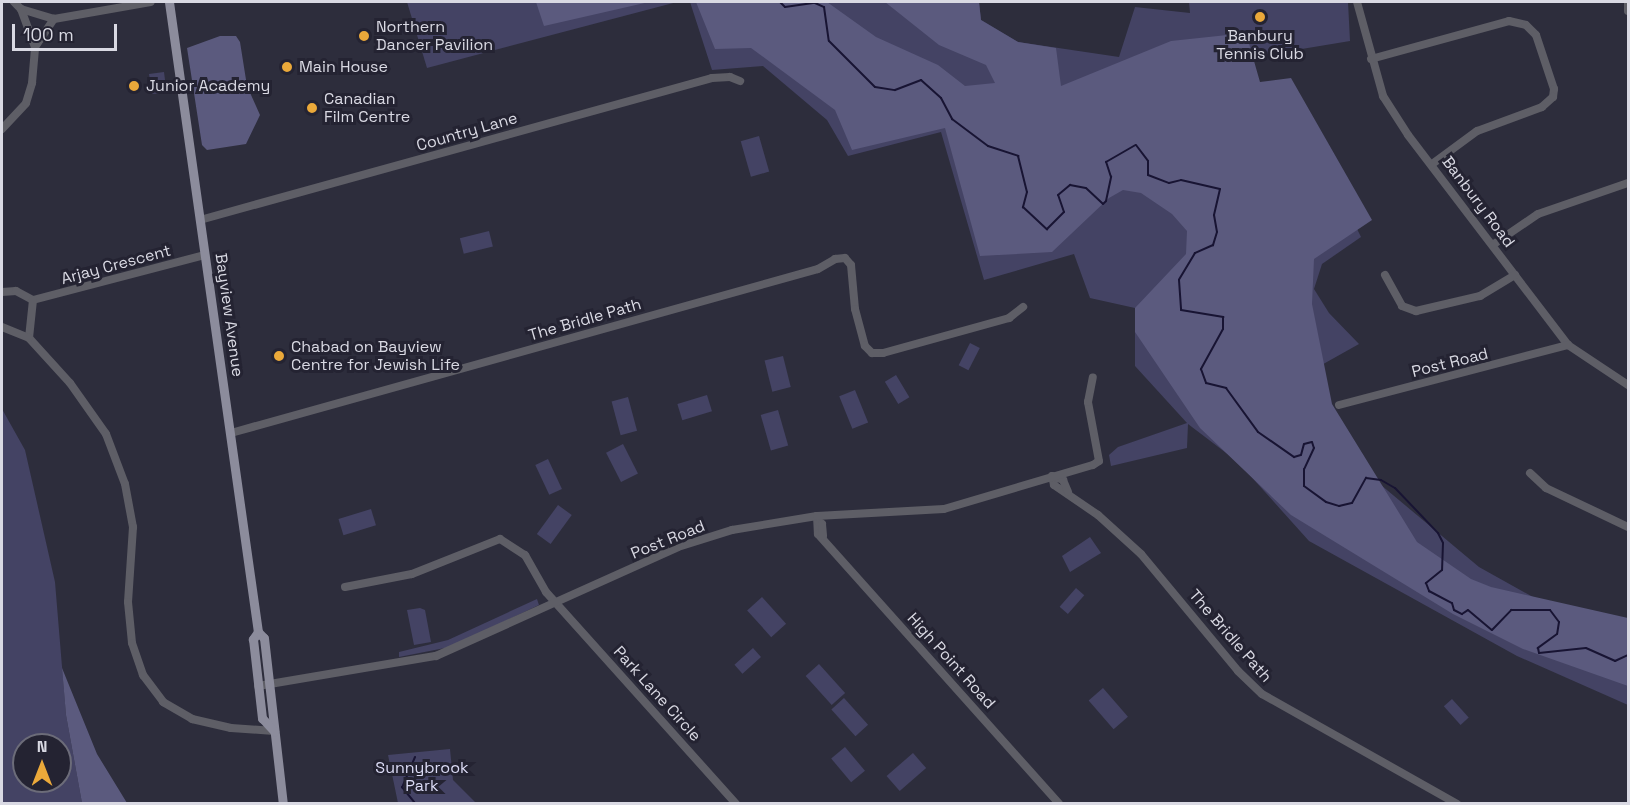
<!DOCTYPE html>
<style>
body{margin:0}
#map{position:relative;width:1630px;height:805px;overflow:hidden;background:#2d2d3c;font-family:"Space Grotesk",sans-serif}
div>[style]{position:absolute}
.green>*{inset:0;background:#444364;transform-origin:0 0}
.forest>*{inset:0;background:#5b5a7e}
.stream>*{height:2px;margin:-1px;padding:0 1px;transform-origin:1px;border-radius:1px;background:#181433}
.minor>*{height:8px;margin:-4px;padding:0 4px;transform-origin:4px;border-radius:4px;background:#5e5e66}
.major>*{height:9px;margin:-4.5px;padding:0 4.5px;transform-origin:4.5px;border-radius:4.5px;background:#8c8c9c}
.dots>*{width:16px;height:16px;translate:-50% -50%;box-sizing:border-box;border:3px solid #242332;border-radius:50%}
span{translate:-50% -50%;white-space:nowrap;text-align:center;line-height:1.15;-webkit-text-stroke:6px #242332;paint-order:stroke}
.poi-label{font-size:16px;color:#d9d9e3}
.left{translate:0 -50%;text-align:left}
.street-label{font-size:16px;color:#d9d9e3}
.park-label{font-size:16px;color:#dbdbf5}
.frame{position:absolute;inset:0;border:3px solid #d9d9e3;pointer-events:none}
.north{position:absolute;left:12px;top:733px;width:60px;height:60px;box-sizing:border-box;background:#242332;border:2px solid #6c6c79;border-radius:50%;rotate:0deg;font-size:16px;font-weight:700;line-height:24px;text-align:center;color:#d9d9e3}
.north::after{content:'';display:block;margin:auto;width:21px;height:27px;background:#eba93a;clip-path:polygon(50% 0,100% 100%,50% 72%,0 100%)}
.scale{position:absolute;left:12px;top:24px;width:105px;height:27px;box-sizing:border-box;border:3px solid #d9d9e3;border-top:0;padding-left:8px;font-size:18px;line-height:21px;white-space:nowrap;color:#d9d9e3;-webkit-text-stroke:4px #242332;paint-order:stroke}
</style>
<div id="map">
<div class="green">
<i style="clip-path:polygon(407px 2px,677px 2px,427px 68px)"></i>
<i style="clip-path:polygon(690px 2px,979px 2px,981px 20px,1018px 42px,1119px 57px,1135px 7px,1190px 13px,1189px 2px,1348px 2px,1350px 41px,1247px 58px,1276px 128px,1334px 182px,1361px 237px,1322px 264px,1314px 289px,1329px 313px,1359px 344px,1318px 367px,1305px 395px,1375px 480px,1479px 567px,1628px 650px,1628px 705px,1517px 656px,1309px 541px,1238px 462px,1188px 424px,1187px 448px,1111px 466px,1109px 455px,1118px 447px,1187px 423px,1135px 366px,1135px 308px,1090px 298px,1074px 254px,984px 280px,941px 132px,848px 156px,827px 120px,763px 66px,712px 70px)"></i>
<i style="clip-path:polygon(164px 72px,166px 88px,163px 93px,152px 94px,149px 74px)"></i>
<i style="left:759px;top:136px;width:37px;height:19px;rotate:74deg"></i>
<i style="left:489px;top:231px;width:16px;height:30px;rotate:76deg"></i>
<i style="left:970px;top:343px;width:11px;height:25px;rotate:27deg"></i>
<i style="left:783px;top:356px;width:32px;height:19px;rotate:76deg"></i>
<i style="left:896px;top:375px;width:26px;height:13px;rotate:59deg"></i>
<i style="left:855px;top:390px;width:35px;height:17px;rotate:68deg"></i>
<i style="left:707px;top:395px;width:17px;height:31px;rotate:73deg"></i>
<i style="left:628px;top:397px;width:35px;height:17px;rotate:75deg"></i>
<i style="clip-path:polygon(evenodd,2px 409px,25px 450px,55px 582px,66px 715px,82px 803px,2px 803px,2px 409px,24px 745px,60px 745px,60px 781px,24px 781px,24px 745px)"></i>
<i style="left:778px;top:410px;width:37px;height:18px;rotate:74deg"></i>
<i style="left:623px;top:444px;width:33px;height:19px;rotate:63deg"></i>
<i style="left:548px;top:459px;width:33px;height:14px;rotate:65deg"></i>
<i style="left:558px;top:505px;width:17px;height:36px;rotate:36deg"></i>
<i style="left:371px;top:509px;width:17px;height:34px;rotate:73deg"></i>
<i style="clip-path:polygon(1090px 537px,1101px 553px,1070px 572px,1062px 556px)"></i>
<i style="left:1076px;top:588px;width:11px;height:25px;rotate:41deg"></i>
<i style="left:762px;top:597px;width:36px;height:20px;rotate:48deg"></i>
<i style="clip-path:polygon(537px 599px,539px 605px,450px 647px,399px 657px,399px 652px,448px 640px)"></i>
<i style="clip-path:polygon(420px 608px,425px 610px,431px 642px,414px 645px,407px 610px)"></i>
<i style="left:753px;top:648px;width:12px;height:25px;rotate:48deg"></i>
<i style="left:819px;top:664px;width:39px;height:18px;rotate:48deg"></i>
<i style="left:1103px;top:688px;width:38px;height:19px;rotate:49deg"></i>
<i style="left:844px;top:698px;width:36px;height:17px;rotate:48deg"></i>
<i style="left:1452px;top:699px;width:25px;height:11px;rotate:48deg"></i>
<i style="left:845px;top:747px;width:31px;height:18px;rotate:50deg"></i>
<i style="clip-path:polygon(450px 749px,453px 780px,476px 803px,398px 803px,388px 755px)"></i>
<i style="left:913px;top:753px;width:20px;height:35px;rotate:49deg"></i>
</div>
<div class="forest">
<i style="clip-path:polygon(536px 2px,649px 2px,544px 26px)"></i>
<i style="clip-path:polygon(696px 2px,827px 2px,876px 37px,938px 65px,965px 86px,995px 83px,986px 65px,939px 45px,885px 2px,979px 2px,981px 20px,1018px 42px,1056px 48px,1061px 86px,1171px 41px,1246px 33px,1260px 82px,1291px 78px,1372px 220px,1314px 259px,1312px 304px,1332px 404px,1417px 542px,1471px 579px,1491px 587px,1628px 618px,1628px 686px,1523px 649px,1453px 614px,1291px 515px,1200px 428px,1135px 332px,1135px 308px,1186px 254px,1187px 231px,1172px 214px,1141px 193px,1123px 190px,1109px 198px,1052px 252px,980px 256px,945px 128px,852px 150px,835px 110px,751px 48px,715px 49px)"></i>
<i style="clip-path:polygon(220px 36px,236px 36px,240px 42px,247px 86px,260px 115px,246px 144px,207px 150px,202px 145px,187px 48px)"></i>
<i style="clip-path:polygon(62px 668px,97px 754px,127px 803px,82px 803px,66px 715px)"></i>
</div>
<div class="stream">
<i style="left:780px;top:2px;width:7px;rotate:45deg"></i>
<i style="left:785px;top:7px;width:30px;rotate:-8deg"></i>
<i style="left:815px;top:3px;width:10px;rotate:24deg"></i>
<i style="left:824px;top:7px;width:34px;rotate:82deg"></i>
<i style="left:829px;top:41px;width:65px;rotate:45deg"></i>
<i style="left:875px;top:87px;width:20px;rotate:9deg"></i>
<i style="left:895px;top:90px;width:28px;rotate:-21deg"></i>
<i style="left:921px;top:80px;width:27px;rotate:42deg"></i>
<i style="left:941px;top:98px;width:24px;rotate:62deg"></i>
<i style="left:952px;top:119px;width:45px;rotate:36.9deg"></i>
<i style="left:988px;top:146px;width:32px;rotate:18deg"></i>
<i style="left:1018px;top:156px;width:37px;rotate:76deg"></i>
<i style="left:1027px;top:192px;width:16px;rotate:105deg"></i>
<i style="left:1023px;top:207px;width:33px;rotate:43deg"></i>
<i style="left:1047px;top:229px;width:24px;rotate:-45deg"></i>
<i style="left:1064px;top:212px;width:18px;rotate:-109deg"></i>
<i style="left:1058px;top:195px;width:16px;rotate:-40deg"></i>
<i style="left:1070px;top:185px;width:16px;rotate:11deg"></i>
<i style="left:1086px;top:188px;width:23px;rotate:43deg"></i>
<i style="left:1103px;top:204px;width:4px;rotate:-45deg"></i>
<i style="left:1106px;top:201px;width:25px;rotate:-78deg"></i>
<i style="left:1111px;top:177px;width:16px;rotate:-108deg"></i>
<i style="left:1106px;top:162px;width:34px;rotate:-30deg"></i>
<i style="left:1136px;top:145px;width:20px;rotate:53deg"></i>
<i style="left:1148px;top:161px;width:14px;rotate:90deg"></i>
<i style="left:1148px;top:175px;width:22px;rotate:21deg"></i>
<i style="left:1169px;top:183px;width:12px;rotate:-14deg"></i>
<i style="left:1181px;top:180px;width:40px;rotate:13deg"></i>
<i style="left:1220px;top:189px;width:27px;rotate:103deg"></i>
<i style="left:1214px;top:215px;width:17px;rotate:80deg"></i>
<i style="left:1217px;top:232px;width:14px;rotate:107deg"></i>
<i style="left:1213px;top:245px;width:20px;rotate:156deg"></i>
<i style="left:1195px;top:253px;width:31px;rotate:121deg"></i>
<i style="left:1179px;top:280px;width:30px;rotate:86deg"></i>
<i style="left:1181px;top:310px;width:43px;rotate:9.5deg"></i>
<i style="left:1223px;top:317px;width:12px;rotate:90deg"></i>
<i style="left:1223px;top:329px;width:46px;rotate:118.8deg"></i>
<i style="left:1201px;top:369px;width:15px;rotate:70deg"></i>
<i style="left:1206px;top:383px;width:21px;rotate:14deg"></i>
<i style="left:1226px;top:388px;width:54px;rotate:54deg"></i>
<i style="left:1258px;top:432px;width:44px;rotate:34.8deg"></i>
<i style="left:1294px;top:457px;width:7px;rotate:-16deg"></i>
<i style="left:1301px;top:455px;width:11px;rotate:-75deg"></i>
<i style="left:1304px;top:444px;width:8px;rotate:-14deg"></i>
<i style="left:1312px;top:442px;width:6px;rotate:72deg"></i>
<i style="left:1314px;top:448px;width:23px;rotate:115deg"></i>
<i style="left:1304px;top:469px;width:17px;rotate:90deg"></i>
<i style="left:1304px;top:486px;width:27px;rotate:36deg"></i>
<i style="left:1326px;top:502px;width:14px;rotate:17deg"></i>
<i style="left:1339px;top:506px;width:13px;rotate:-13deg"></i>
<i style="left:1352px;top:503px;width:29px;rotate:-61deg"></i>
<i style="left:1366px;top:478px;width:15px;rotate:8deg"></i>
<i style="left:1381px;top:480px;width:16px;rotate:30deg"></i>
<i style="left:1395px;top:488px;width:62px;rotate:46.3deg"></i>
<i style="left:1438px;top:533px;width:11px;rotate:63deg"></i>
<i style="left:1443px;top:543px;width:27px;rotate:92deg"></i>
<i style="left:1442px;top:570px;width:21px;rotate:141deg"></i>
<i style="left:1426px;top:583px;width:9px;rotate:69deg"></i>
<i style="left:1429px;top:591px;width:26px;rotate:28deg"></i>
<i style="left:1452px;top:603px;width:7px;rotate:74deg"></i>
<i style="left:1454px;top:610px;width:9px;rotate:27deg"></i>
<i style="left:1462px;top:614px;width:7px;rotate:-34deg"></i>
<i style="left:1468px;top:610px;width:31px;rotate:40deg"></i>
<i style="left:1492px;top:630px;width:28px;rotate:-46deg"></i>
<i style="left:1511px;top:610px;width:39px"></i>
<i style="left:1550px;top:610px;width:15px;rotate:53deg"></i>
<i style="left:1559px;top:622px;width:12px;rotate:99deg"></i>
<i style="left:1557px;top:634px;width:24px;rotate:144deg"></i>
<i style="left:1538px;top:648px;width:5px;rotate:79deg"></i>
<i style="left:1539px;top:653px;width:47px;rotate:-6.1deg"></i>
<i style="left:1586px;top:648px;width:32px;rotate:24deg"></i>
<i style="left:1615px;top:661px;width:14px;rotate:-25deg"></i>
<i style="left:415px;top:757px;width:33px;rotate:113deg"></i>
<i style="left:402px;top:787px;width:22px;rotate:51deg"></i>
</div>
<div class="minor">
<i style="left:14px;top:2px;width:10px;rotate:45deg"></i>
<i style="left:21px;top:9px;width:34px;rotate:17deg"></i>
<i style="left:1357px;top:2px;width:98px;rotate:74.5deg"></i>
<i style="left:1383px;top:96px;width:46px;rotate:57.3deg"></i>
<i style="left:1408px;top:135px;width:264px;rotate:52.7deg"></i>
<i style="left:1568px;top:345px;width:72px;rotate:33.7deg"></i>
<i style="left:1628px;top:2px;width:9px;rotate:90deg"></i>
<i style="left:21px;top:9px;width:40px;rotate:69.8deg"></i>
<i style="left:1371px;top:59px;width:143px;rotate:-15.4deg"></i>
<i style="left:1509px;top:21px;width:17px;rotate:13deg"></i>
<i style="left:1526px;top:25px;width:14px;rotate:45deg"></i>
<i style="left:1536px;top:35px;width:57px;rotate:71.6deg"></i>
<i style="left:1554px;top:89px;width:8px;rotate:97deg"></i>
<i style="left:1553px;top:97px;width:15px;rotate:138deg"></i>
<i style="left:1542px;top:107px;width:69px;rotate:159.7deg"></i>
<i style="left:1477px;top:131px;width:56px;rotate:143.7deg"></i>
<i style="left:2px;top:129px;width:35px;rotate:-47deg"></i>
<i style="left:26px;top:103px;width:21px;rotate:-73deg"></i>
<i style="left:32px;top:83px;width:36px;rotate:-85deg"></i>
<i style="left:35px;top:47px;width:34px;rotate:-56deg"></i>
<i style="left:54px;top:19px;width:98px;rotate:-9.9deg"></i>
<i style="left:200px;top:220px;width:531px;rotate:-15.5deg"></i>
<i style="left:712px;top:78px;width:18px;rotate:-3deg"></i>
<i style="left:730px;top:77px;width:11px;rotate:22deg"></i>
<i style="left:1494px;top:244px;width:53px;rotate:-34.3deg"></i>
<i style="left:1538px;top:214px;width:95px;rotate:-19deg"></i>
<i style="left:1385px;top:275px;width:35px;rotate:61deg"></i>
<i style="left:1402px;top:306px;width:15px;rotate:20deg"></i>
<i style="left:1416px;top:311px;width:66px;rotate:-13.2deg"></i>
<i style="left:1480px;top:296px;width:41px;rotate:-31deg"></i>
<i style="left:2px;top:292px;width:14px;rotate:-4deg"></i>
<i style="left:16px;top:291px;width:19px;rotate:28deg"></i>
<i style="left:33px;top:300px;width:178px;rotate:-14.7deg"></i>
<i style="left:33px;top:300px;width:38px;rotate:96deg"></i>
<i style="left:29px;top:338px;width:61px;rotate:47.7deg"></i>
<i style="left:70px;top:383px;width:62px;rotate:54.8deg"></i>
<i style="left:106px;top:434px;width:53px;rotate:69.2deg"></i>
<i style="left:125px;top:484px;width:44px;rotate:79.5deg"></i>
<i style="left:133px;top:527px;width:75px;rotate:93.8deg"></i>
<i style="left:128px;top:602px;width:41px;rotate:84.4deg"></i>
<i style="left:132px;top:643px;width:34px;rotate:71deg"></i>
<i style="left:143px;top:675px;width:34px;rotate:53deg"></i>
<i style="left:163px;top:702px;width:34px;rotate:30deg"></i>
<i style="left:192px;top:719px;width:40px;rotate:13deg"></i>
<i style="left:231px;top:728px;width:43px;rotate:4deg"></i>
<i style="left:2px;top:327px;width:29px;rotate:22deg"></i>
<i style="left:1339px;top:405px;width:237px;rotate:-14.7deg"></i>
<i style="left:231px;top:433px;width:609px;rotate:-15.61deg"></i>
<i style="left:818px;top:269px;width:20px;rotate:-30deg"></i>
<i style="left:835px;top:259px;width:10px;rotate:-6deg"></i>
<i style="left:845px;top:258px;width:9px;rotate:49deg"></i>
<i style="left:851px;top:265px;width:44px;rotate:84.8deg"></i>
<i style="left:855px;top:309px;width:38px;rotate:75deg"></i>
<i style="left:865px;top:346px;width:10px;rotate:45deg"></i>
<i style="left:872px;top:353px;width:11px"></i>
<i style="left:883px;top:353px;width:131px;rotate:-15.5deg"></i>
<i style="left:1009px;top:318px;width:18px;rotate:-38deg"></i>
<i style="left:1530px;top:473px;width:22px;rotate:43deg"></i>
<i style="left:1546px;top:488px;width:91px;rotate:25.4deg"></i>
<i style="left:1052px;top:476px;width:9px;rotate:77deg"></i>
<i style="left:1054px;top:485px;width:53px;rotate:34.3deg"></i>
<i style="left:1098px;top:515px;width:58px;rotate:42.2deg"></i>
<i style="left:1141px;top:554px;width:152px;rotate:50.3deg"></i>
<i style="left:1238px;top:671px;width:33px;rotate:44deg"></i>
<i style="left:1262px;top:694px;width:224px;rotate:29.4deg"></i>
<i style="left:1052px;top:476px;width:12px;rotate:20deg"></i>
<i style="left:1063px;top:480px;width:13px;rotate:67deg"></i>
<i style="left:817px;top:516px;width:18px;rotate:87deg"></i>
<i style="left:818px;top:534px;width:362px;rotate:48.2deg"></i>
<i style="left:818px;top:521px;width:5px;rotate:37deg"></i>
<i style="left:822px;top:524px;width:12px;rotate:85deg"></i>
<i style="left:345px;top:587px;width:68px;rotate:-11deg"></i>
<i style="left:412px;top:574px;width:95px;rotate:-21.7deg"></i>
<i style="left:500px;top:539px;width:30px;rotate:33deg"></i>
<i style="left:525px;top:555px;width:43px;rotate:60.4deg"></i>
<i style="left:546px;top:592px;width:285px;rotate:48.1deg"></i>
<i style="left:258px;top:686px;width:181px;rotate:-9.6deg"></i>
<i style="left:436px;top:656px;width:265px;rotate:-24.2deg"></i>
<i style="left:678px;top:547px;width:57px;rotate:-17.5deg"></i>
<i style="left:732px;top:530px;width:86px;rotate:-9.4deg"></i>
<i style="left:817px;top:516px;width:127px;rotate:-3.2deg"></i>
<i style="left:944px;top:509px;width:155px;rotate:-16.5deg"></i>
<i style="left:1093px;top:465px;width:7px;rotate:-34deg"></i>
<i style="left:1099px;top:461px;width:60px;rotate:-100.6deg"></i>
<i style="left:1088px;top:402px;width:25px;rotate:-79deg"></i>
</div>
<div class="major">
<i style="left:169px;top:2px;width:636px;rotate:81.96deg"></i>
<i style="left:258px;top:632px;width:8px;rotate:45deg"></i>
<i style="left:264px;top:638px;width:167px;rotate:83.5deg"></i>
<i style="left:258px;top:632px;width:9px;rotate:126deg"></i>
<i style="left:253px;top:639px;width:80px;rotate:83.5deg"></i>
<i style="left:262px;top:718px;width:18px;rotate:47deg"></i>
</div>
<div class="dots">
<i style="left:1260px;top:17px;background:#eba93a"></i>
<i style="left:364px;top:36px;background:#eba93a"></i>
<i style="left:287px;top:67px;background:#eba93a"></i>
<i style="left:134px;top:86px;background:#eba93a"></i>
<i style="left:312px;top:108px;background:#eba93a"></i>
<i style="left:279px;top:356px;background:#eba93a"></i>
</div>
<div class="poi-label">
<span class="left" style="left:376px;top:36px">Northern<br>Dancer Pavilion</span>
<span style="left:1260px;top:45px">Banbury<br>Tennis Club</span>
<span class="left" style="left:299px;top:67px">Main House</span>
<span class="left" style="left:146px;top:86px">Junior Academy</span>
<span class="left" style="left:324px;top:108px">Canadian<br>Film Centre</span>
<span class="left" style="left:291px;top:356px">Chabad on Bayview<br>Centre for Jewish Life</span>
</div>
<div class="street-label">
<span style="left:467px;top:132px;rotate:-16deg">Country Lane</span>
<span style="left:1478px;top:202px;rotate:53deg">Banbury Road</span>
<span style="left:116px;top:265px;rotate:-15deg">Arjay Crescent</span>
<span style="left:229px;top:315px;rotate:82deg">Bayview Avenue</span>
<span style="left:585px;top:320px;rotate:-16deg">The Bridle Path</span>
<span style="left:1450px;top:363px;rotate:-14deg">Post Road</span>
<span style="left:668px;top:540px;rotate:-22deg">Post Road</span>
<span style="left:1230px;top:636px;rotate:49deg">The Bridle Path</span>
<span style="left:951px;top:661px;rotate:48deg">High Point Road</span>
<span style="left:657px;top:694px;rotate:48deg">Park Lane Circle</span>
</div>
<div class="park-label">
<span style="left:422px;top:777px">Sunnybrook<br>Park</span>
</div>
<div class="frame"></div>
<div class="north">N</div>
<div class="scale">100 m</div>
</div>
